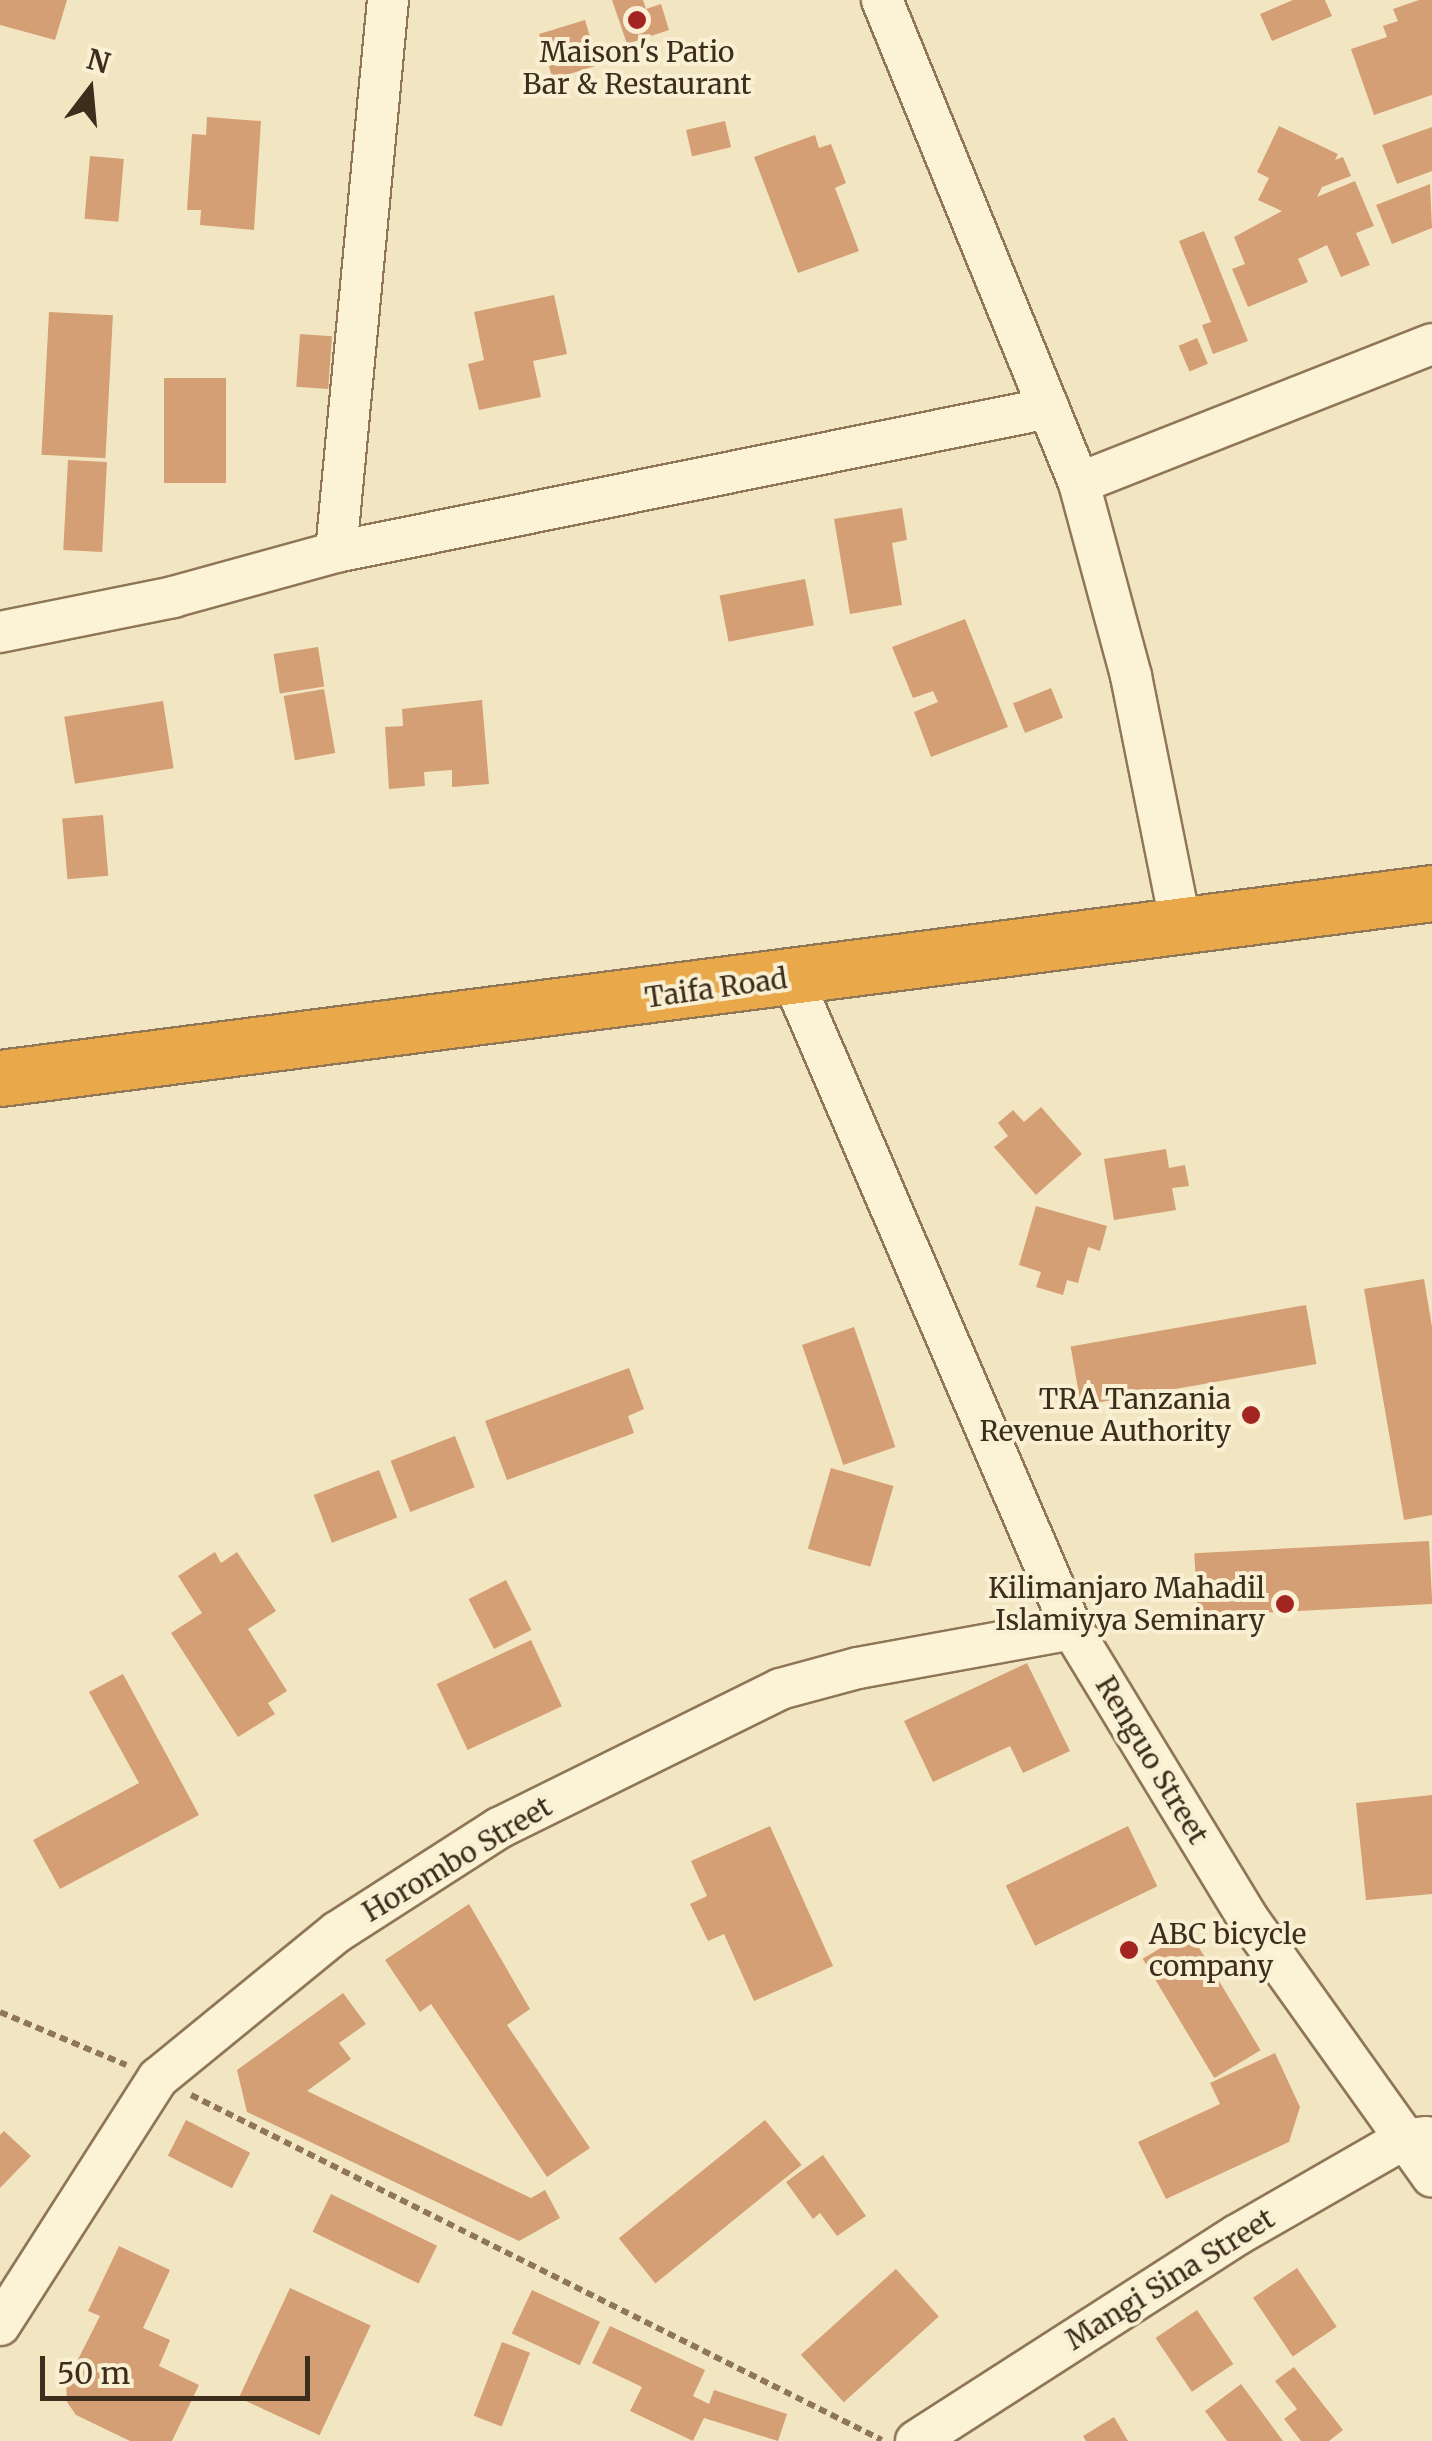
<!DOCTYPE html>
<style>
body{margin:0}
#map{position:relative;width:1432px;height:2441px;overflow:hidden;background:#f2e6c2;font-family:Merriweather,serif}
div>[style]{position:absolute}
.building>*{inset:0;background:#d49f74;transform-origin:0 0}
.path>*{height:6px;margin-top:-3px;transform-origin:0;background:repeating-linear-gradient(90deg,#8e7657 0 8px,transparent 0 13px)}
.roads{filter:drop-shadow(2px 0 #8e7657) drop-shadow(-2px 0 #8e7657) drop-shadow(0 2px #8e7657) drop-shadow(0 -2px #8e7657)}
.minor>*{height:40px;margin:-20px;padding:0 20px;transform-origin:20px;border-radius:20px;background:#fcf2d6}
.highway>*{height:55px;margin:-27.5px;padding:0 27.5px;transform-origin:27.5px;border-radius:27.5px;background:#e9a94b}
.dots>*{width:28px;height:28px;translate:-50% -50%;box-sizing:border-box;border:5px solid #f9efd2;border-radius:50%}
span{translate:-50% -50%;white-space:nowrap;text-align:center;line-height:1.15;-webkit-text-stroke:8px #f9efd2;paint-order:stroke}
.poi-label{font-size:28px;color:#3c2d1d}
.right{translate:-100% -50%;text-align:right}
.left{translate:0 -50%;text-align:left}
.street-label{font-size:28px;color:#3c2d1d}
.north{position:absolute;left:40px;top:40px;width:100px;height:100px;-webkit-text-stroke:8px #f9efd2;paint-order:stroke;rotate:16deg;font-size:28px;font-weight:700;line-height:40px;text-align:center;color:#3c2d1d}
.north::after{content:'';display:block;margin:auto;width:35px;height:45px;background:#3c2d1d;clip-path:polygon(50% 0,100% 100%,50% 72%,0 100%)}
.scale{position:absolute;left:40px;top:2356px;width:270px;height:45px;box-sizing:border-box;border:5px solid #3c2d1d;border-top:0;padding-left:12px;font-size:30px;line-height:35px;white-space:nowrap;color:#3c2d1d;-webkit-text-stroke:8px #f9efd2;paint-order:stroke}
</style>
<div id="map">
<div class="building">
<i style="clip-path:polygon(0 0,67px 0,55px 40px,0 25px)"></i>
<i style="clip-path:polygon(612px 0,643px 0,646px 9px,661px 4px,669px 30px,627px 44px)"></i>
<i style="clip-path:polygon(1293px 0,1325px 0,1332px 16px,1272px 41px,1260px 14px)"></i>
<i style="clip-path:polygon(1419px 0,1432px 0,1432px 95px,1374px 115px,1351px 49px,1387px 37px,1383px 26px,1398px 21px,1393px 9px)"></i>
<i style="left:585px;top:20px;width:47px;height:48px;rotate:73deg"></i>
<i style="clip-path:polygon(207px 117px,261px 121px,254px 230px,200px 225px,201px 210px,187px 210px,192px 134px,206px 135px)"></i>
<i style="left:725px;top:121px;width:27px;height:40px;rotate:77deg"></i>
<i style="clip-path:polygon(1279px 126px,1338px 154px,1335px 160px,1343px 157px,1351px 176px,1322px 187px,1317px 197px,1355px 181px,1374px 226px,1356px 233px,1370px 265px,1341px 277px,1327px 245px,1298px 259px,1308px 282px,1248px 307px,1232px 269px,1245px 264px,1234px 237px,1282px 211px,1258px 200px,1269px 178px,1257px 172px)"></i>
<i style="clip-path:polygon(1432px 127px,1432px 171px,1397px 184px,1382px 145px)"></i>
<i style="clip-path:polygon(815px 135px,819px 148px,831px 144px,846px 183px,835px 188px,859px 251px,798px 273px,754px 157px)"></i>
<i style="left:90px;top:156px;width:34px;height:63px;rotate:5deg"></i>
<i style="clip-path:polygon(1430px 184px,1432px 228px,1392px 244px,1376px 205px)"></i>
<i style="clip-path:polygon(1204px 231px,1248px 341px,1213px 354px,1202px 325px,1211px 322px,1179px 241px)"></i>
<i style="clip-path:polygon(554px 295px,567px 354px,533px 361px,541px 397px,479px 410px,468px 364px,484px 360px,474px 312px)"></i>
<i style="left:49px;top:312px;width:64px;height:143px;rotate:3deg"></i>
<i style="left:300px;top:334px;width:32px;height:53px;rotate:4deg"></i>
<i style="left:1197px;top:338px;width:28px;height:20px;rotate:67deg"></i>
<i style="left:164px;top:378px;width:62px;height:105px"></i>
<i style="left:68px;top:460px;width:39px;height:90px;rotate:3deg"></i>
<i style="clip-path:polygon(902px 508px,907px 540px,892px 543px,902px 605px,850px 614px,834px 519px)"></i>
<i style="left:805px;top:579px;width:47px;height:87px;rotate:79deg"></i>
<i style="clip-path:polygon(965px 619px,1008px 727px,931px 757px,914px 712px,938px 702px,933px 691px,913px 698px,892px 647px)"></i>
<i style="left:318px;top:647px;width:40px;height:45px;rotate:81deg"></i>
<i style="left:1051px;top:688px;width:32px;height:41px;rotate:68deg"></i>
<i style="left:324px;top:689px;width:65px;height:41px;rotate:80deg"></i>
<i style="clip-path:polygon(482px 700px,489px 784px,452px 787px,452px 770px,424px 772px,425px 786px,389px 789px,385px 727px,403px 726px,402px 709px)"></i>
<i style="left:163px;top:701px;width:68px;height:100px;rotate:81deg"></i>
<i style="left:103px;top:815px;width:61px;height:41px;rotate:85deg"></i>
<i style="clip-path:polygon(1041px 1107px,1082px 1154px,1036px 1195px,994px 1147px,1008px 1136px,998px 1123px,1013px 1110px,1024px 1122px)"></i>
<i style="clip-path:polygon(1166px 1149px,1169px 1168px,1185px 1165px,1189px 1186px,1172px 1188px,1176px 1210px,1114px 1220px,1104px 1159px)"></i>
<i style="clip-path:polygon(1036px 1206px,1107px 1226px,1100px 1251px,1088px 1247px,1078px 1283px,1067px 1280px,1063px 1295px,1036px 1287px,1041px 1272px,1019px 1265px)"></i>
<i style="clip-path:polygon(1424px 1279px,1432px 1327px,1432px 1515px,1404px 1520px,1364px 1289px)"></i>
<i style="left:1306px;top:1305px;width:60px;height:239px;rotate:80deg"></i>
<i style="left:854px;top:1327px;width:127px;height:55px;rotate:71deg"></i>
<i style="clip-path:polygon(629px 1368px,644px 1409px,628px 1416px,634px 1433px,507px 1480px,485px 1421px)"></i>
<i style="left:455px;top:1436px;width:55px;height:69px;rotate:69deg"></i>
<i style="left:831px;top:1468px;width:65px;height:84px;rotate:16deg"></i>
<i style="left:379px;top:1470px;width:51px;height:70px;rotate:69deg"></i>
<i style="left:1429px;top:1541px;width:63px;height:235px;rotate:87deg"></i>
<i style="clip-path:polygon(215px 1552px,221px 1563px,237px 1552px,276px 1611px,248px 1629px,287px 1691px,268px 1703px,275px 1714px,238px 1737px,171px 1633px,202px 1613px,178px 1576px)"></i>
<i style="left:506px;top:1580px;width:56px;height:42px;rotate:63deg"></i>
<i style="left:531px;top:1640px;width:73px;height:104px;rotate:65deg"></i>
<i style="clip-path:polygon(1027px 1663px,1070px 1751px,1023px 1773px,1010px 1746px,933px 1782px,904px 1721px)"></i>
<i style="clip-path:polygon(123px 1674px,199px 1815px,60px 1889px,33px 1840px,139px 1783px,89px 1692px)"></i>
<i style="clip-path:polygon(1432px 1795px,1432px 1894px,1366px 1900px,1356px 1803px)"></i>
<i style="clip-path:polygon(770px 1826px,833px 1966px,754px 2001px,724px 1934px,708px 1941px,690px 1904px,707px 1896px,691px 1861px)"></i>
<i style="left:1128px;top:1826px;width:67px;height:136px;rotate:64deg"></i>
<i style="clip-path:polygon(469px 1904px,530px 2009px,507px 2025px,590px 2148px,547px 2177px,431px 2004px,420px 2012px,385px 1960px)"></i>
<i style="left:1189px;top:1931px;width:139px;height:54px;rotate:59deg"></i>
<i style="clip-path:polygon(343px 1993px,366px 2024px,339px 2043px,351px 2059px,307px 2091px,531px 2198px,545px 2190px,560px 2218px,519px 2241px,247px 2112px,237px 2070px)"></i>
<i style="clip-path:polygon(1275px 2053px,1300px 2107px,1289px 2142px,1166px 2199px,1138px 2142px,1220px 2104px,1210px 2083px)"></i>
<i style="left:186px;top:2120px;width:72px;height:40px;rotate:27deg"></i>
<i style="left:765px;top:2120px;width:58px;height:188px;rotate:51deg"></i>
<i style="clip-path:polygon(4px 2131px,31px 2156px,0 2188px,0 2135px)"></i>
<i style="clip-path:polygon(823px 2155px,866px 2216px,837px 2236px,820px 2213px,813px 2219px,786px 2182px)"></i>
<i style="left:331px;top:2194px;width:118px;height:42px;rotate:26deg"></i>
<i style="clip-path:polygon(119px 2246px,170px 2270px,143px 2328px,170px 2340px,159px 2366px,199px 2385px,172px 2441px,130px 2441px,76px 2415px,67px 2402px,66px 2383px,100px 2316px,88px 2311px)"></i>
<i style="left:1297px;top:2268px;width:71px;height:53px;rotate:56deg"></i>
<i style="left:896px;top:2269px;width:64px;height:128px;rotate:48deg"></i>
<i style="left:290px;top:2288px;width:89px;height:121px;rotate:25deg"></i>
<i style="left:532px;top:2290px;width:75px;height:48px;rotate:25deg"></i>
<i style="left:1197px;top:2310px;width:65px;height:50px;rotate:56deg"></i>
<i style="clip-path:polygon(610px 2326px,705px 2370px,693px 2396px,709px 2404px,714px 2390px,787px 2414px,778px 2441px,704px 2418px,693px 2441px,630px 2411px,642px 2387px,592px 2363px)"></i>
<i style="left:502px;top:2342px;width:30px;height:79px;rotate:21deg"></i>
<i style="clip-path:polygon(1294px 2367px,1343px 2430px,1329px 2441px,1301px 2441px,1284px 2419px,1297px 2409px,1275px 2381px)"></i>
<i style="clip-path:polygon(1241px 2384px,1283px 2441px,1227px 2441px,1205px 2411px)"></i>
<i style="clip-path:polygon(1114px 2417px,1128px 2441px,1086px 2441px,1083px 2436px)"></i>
</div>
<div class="path">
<i style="left:0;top:2012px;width:137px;rotate:22.8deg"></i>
<i style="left:191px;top:2095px;width:772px;rotate:26.53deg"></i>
</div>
<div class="roads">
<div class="minor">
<i style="left:882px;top:0;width:522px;rotate:67.81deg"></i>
<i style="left:1079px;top:483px;width:200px;rotate:74.9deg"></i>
<i style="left:1131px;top:676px;width:255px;rotate:78.7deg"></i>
<i style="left:1079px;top:483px;width:379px;rotate:-21.5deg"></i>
<i style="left:336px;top:552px;width:554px;rotate:-84.62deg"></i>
<i style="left:0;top:632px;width:177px;rotate:-11.4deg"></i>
<i style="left:173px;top:597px;width:169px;rotate:-15.4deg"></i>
<i style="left:336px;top:552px;width:727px;rotate:-11.42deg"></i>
<i style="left:792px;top:978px;width:709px;rotate:66.73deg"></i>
<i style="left:1072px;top:1629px;width:341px;rotate:58.7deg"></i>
<i style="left:1249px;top:1920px;width:315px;rotate:54.5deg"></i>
<i style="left:0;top:2325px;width:293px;rotate:-57.4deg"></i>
<i style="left:158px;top:2078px;width:231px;rotate:-39.2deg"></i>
<i style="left:337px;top:1932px;width:193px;rotate:-32.7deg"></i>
<i style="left:499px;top:1828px;width:313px;rotate:-26.3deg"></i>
<i style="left:780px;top:1689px;width:81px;rotate:-15.1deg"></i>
<i style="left:858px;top:1668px;width:218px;rotate:-10.3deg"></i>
<i style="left:916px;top:2441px;width:381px;rotate:-32.7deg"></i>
<i style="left:1237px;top:2235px;width:190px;rotate:-29.9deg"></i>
<i style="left:1402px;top:2140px;width:25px;rotate:-7deg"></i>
</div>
<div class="highway">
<i style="left:0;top:1078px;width:1444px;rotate:-7.36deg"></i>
</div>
</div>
<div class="dots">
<i style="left:637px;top:20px;background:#a32521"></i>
<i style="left:1251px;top:1415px;background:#a32521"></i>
<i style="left:1285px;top:1604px;background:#a32521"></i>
<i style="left:1129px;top:1950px;background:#a32521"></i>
</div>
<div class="poi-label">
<span style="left:637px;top:68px">Maison's Patio<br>Bar &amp; Restaurant</span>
<span class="right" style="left:1231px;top:1415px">TRA Tanzania<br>Revenue Authority</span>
<span class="right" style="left:1265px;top:1604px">Kilimanjaro Mahadil<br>Islamiyya Seminary</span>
<span class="left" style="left:1149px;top:1950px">ABC bicycle<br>company</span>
</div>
<div class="street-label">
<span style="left:716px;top:988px;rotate:-8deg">Taifa Road</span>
<span style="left:1152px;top:1760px;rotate:59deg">Renguo Street</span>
<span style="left:457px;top:1859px;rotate:-31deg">Horombo Street</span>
<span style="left:1170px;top:2279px;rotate:-32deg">Mangi Sina Street</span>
</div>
<div class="north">N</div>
<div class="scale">50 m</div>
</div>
